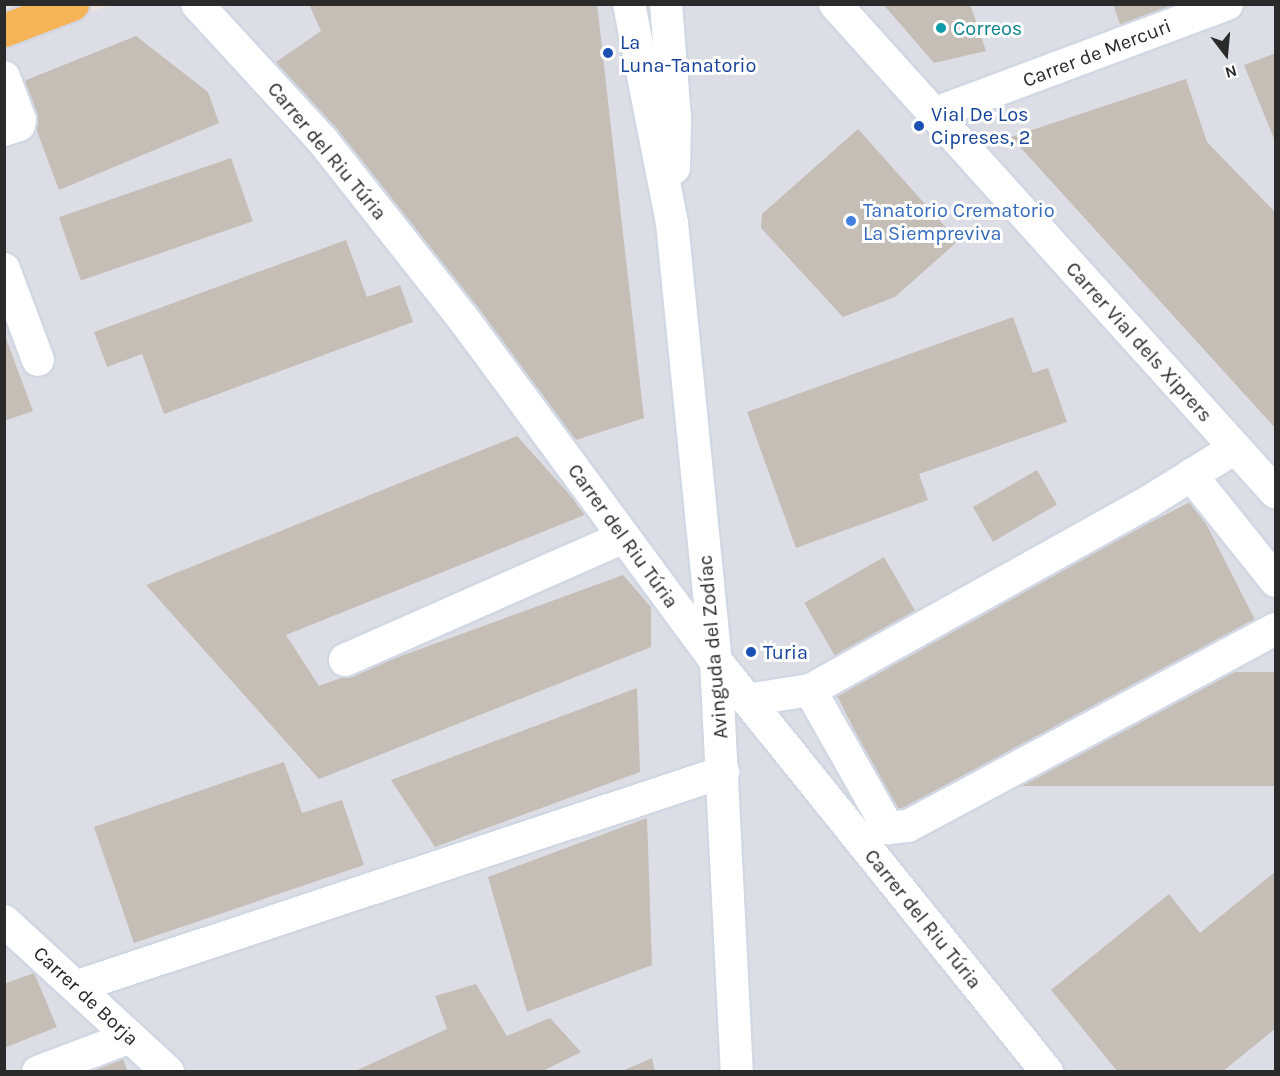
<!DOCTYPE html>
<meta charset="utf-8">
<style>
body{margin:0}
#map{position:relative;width:1280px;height:1076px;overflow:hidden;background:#ede2dc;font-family:Karla,sans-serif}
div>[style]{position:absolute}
.industrial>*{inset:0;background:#dddde5}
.building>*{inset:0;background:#c4beb7;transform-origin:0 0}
.roads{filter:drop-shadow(2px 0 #d1d8e4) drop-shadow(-2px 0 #d1d8e4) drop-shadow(0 2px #d1d8e4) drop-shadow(0 -2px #d1d8e4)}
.minor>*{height:32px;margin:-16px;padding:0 16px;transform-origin:16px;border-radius:16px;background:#fff}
.major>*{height:33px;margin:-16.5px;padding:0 16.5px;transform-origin:16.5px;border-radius:16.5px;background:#f6b458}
.dots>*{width:16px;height:16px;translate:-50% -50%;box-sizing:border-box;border:3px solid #fff;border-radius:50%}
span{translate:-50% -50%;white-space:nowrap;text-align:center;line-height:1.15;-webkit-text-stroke:6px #fff;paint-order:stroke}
.culture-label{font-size:20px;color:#0d838f}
.left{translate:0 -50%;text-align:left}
.transit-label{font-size:20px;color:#164399}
.street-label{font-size:20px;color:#2a2a2a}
.shop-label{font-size:20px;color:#366cbe}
.frame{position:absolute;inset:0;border:6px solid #2a2a2a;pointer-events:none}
.north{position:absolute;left:1196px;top:24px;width:60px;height:60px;-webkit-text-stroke:4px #fff;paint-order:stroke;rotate:164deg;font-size:16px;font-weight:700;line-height:24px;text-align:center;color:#2a2a2a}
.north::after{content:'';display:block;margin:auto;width:21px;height:27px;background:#2a2a2a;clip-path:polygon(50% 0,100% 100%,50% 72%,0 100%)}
</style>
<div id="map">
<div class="industrial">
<i style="clip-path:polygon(112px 4px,1275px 5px,1275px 1071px,5px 1072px,5px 46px)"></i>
</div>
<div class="building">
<i style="clip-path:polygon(309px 4px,597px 4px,644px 418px,576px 440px,276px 62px,321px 31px)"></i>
<i style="clip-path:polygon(883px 4px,970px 4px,986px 51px,934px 63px)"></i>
<i style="clip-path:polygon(1113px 4px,1210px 4px,1124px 36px)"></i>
<i style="clip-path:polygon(136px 36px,208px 92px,219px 123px,59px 190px,19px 83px)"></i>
<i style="clip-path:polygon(1276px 53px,1276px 141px,1275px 141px,1244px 65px)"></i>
<i style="clip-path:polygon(1186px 79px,1207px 142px,1276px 213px,1276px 429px,1011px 137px)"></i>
<i style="clip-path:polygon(858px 129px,958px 241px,895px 297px,843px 317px,761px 228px,762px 214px)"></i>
<i style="left:231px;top:158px;width:67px;height:182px;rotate:71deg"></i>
<i style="clip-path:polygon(346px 240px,367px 297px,400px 285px,413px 322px,164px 414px,142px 354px,107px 367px,94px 332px)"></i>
<i style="clip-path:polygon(1013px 317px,1033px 373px,1048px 368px,1067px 422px,919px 474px,928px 500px,796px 548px,747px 412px)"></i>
<i style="clip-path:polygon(4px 333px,33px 411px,4px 421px)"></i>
<i style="clip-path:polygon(517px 436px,587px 514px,286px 635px,319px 686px,623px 575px,651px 607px,651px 647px,319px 779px,146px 585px)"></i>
<i style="left:1037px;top:470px;width:40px;height:74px;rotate:60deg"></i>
<i style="left:1194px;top:500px;width:147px;height:407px;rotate:63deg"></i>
<i style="left:884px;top:557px;width:75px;height:92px;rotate:60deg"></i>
<i style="left:1276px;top:672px;width:114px;height:387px;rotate:90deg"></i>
<i style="clip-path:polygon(637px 688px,640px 772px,435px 847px,391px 780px)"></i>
<i style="clip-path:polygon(284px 762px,302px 813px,342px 800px,364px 865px,134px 943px,94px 827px)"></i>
<i style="clip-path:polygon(647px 818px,652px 965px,527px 1012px,488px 877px)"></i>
<i style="clip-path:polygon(1276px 871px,1276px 1028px,1222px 1072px,1118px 1072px,1051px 990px,1169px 894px,1200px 933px)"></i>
<i style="clip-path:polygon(34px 973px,57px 1027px,4px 1048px,4px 984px)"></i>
<i style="clip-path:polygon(476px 984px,507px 1036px,550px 1018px,581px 1052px,541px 1072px,353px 1072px,447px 1029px,435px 996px)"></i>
<i style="clip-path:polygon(121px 1054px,128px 1072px,75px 1072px)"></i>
<i style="clip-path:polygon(652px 1058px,655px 1072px,620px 1072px)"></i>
</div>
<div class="roads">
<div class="minor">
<i style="left:197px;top:4px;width:185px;rotate:47.4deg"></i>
<i style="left:322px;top:140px;width:226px;rotate:51.7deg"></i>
<i style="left:462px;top:317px;width:428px;rotate:53.6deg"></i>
<i style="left:716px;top:661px;width:528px;rotate:51.15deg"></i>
<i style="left:629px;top:4px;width:223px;rotate:78.9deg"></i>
<i style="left:672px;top:223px;width:440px;rotate:84.3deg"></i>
<i style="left:716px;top:661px;width:412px;rotate:87.1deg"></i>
<i style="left:666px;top:4px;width:114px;rotate:85.5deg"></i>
<i style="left:675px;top:118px;width:50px;rotate:91.1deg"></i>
<i style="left:835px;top:4px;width:658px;rotate:47.95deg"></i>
<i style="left:4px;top:77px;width:46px;rotate:69.6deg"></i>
<i style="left:20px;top:120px;width:5px;rotate:101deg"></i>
<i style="left:19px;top:125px;width:16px;rotate:162deg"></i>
<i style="left:933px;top:114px;width:314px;rotate:-20.5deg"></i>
<i style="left:4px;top:269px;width:97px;rotate:69.5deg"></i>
<i style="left:1235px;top:448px;width:100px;rotate:148.1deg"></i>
<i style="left:1150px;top:501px;width:389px;rotate:150.9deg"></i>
<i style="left:810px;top:690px;width:159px;rotate:60.5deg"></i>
<i style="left:888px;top:828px;width:20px;rotate:-6deg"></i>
<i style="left:908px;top:826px;width:417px;rotate:-28.2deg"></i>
<i style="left:1191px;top:475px;width:136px;rotate:51.3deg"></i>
<i style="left:345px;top:660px;width:305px;rotate:-23.8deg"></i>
<i style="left:747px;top:700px;width:64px;rotate:-9deg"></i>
<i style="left:4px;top:921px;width:223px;rotate:42.6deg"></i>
<i style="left:78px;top:986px;width:680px;rotate:-18.35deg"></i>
<i style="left:38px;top:1072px;width:98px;rotate:-20.8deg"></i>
</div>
<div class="major">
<i style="left:4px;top:30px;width:73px;rotate:-20.9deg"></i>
</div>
</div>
<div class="dots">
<i style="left:941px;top:28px;background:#0f9aa8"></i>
<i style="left:608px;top:53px;background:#1a4fb4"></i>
<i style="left:919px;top:126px;background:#1a4fb4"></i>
<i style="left:851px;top:221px;background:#3f7fe0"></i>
<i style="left:751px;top:652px;background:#1a4fb4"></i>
</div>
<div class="culture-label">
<span class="left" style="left:953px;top:28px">Correos</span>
</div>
<div class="transit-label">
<span class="left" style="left:620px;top:54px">La<br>Luna-Tanatorio</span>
<span class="left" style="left:931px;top:126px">Vial De Los<br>Cipreses, 2</span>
<span class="left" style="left:763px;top:652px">Turia</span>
</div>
<div class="street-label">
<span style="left:1097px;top:53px;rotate:-21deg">Carrer de Mercuri</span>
<span style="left:327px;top:151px;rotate:50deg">Carrer del Riu Túria</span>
<span style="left:1139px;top:342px;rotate:48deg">Carrer Vial dels Xiprers</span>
<span style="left:623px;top:536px;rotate:54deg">Carrer del Riu Túria</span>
<span style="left:713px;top:647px;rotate:-95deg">Avinguda del Zodíac</span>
<span style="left:923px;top:919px;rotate:51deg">Carrer del Riu Túria</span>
<span style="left:86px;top:996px;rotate:43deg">Carrer de Borja</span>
</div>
<div class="shop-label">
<span class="left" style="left:863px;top:222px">Tanatorio Crematorio<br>La Siempreviva</span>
</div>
<div class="frame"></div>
<div class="north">N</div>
</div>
